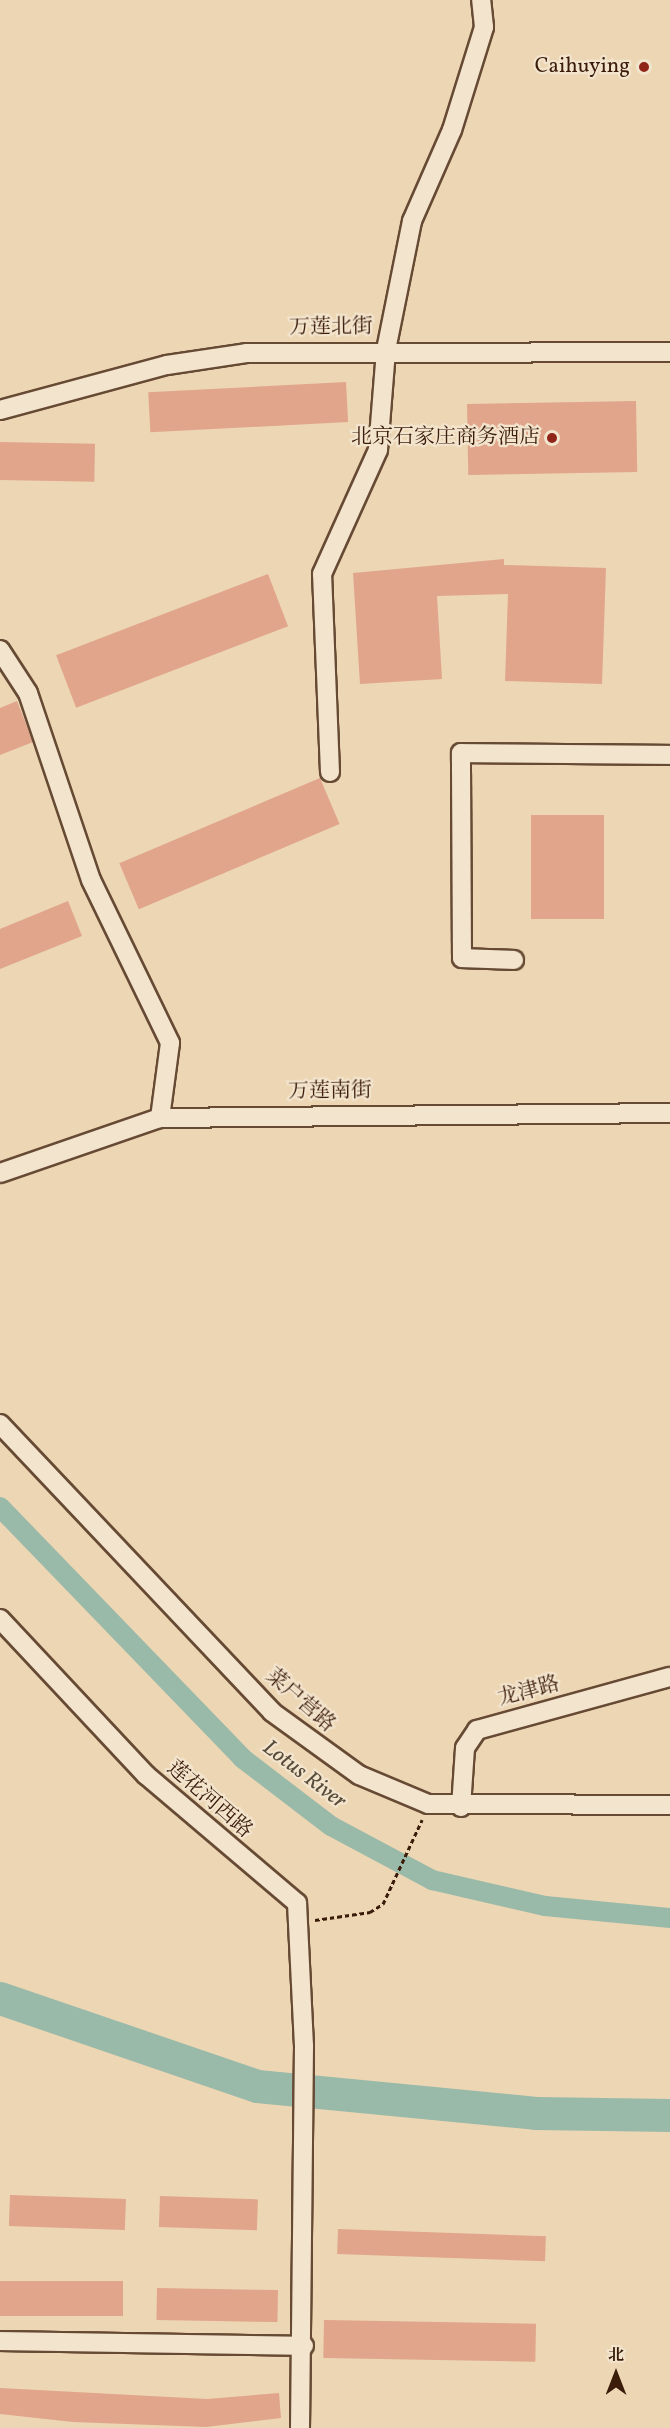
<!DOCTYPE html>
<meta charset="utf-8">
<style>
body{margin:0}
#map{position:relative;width:670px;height:2428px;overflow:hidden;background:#ecd6b3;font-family:Vollkorn,"Noto Serif SC",serif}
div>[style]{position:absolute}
.canal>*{height:20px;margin:-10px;padding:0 10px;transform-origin:10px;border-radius:10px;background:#99b9a9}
.river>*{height:33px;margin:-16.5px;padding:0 16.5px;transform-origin:16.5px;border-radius:16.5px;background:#99b9a9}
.building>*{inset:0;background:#e1a58b;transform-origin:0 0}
.path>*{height:3px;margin-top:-1.5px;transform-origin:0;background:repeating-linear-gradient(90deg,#3b1c0a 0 4.5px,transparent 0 7.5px)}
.roads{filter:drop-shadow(2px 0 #674a34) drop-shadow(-2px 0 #674a34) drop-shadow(0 2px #674a34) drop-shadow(0 -2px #674a34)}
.street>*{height:18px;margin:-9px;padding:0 9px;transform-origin:9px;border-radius:9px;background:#f3e4ce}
.dots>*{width:16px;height:16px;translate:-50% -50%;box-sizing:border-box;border:3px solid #f3e4ce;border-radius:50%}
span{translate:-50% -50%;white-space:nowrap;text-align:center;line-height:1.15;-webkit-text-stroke:4.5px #f3e4ce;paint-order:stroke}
.poi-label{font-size:21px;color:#3b1c0a}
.right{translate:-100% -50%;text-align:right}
.street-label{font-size:21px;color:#3b1c0a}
.water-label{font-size:22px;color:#574b3a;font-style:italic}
.north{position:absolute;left:586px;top:2344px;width:60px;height:60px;-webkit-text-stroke:4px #f3e4ce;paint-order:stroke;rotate:0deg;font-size:16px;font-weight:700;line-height:24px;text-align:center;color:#3b1c0a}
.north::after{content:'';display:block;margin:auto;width:21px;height:27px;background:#3b1c0a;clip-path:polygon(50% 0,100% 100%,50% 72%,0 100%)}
</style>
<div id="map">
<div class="canal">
<i style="left:0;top:1507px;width:349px;rotate:46deg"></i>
<i style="left:242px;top:1758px;width:112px;rotate:37.4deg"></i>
<i style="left:331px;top:1826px;width:115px;rotate:28.1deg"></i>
<i style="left:432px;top:1880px;width:116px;rotate:13deg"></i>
<i style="left:545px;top:1906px;width:126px;rotate:5.5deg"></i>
</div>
<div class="river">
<i style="left:0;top:1998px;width:272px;rotate:18.9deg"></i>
<i style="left:257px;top:2086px;width:280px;rotate:5.5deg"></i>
<i style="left:536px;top:2113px;width:134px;rotate:0.9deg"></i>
</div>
<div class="building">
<i style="left:346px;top:382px;width:40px;height:198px;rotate:87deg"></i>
<i style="left:636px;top:401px;width:71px;height:169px;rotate:89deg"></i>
<i style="left:0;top:442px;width:95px;height:38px;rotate:1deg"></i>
<i style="clip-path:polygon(504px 559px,504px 565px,606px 568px,602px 684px,505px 681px,508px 594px,437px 596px,442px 679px,360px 684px,353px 573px)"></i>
<i style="left:268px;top:574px;width:56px;height:227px;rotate:69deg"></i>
<i style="clip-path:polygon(17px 701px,33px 742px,0 755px,0 708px)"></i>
<i style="left:320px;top:778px;width:50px;height:218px;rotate:67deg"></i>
<i style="left:531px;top:815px;width:73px;height:104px"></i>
<i style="clip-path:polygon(68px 901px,82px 936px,0 969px,0 929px)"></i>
<i style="left:10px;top:2195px;width:116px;height:31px;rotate:2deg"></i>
<i style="left:160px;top:2196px;width:98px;height:31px;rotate:2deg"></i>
<i style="left:338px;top:2229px;width:208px;height:25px;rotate:2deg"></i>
<i style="left:0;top:2281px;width:123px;height:35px"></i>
<i style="left:157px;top:2288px;width:121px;height:32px;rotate:1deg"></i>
<i style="left:324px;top:2320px;width:212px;height:38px;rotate:1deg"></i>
<i style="clip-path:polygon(0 2388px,207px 2399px,279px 2393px,281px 2418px,206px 2427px,73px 2422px,0 2414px)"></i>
</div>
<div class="path">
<i style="left:315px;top:1920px;width:56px;rotate:-8.3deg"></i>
<i style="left:370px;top:1912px;width:15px;rotate:-32deg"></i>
<i style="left:383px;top:1904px;width:93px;rotate:-65.1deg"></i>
</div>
<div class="roads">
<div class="street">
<i style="left:0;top:410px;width:173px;rotate:-15.1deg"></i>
<i style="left:167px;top:365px;width:80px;rotate:-8.6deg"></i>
<i style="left:246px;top:353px;width:424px;rotate:-0.1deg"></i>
<i style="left:0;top:650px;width:51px;rotate:56.9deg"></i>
<i style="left:28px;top:693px;width:197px;rotate:71.4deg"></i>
<i style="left:91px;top:880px;width:181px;rotate:64.1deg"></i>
<i style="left:170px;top:1043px;width:76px;rotate:97.6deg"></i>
<i style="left:330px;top:772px;width:198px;rotate:-92.3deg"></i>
<i style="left:322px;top:574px;width:136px;rotate:-65.7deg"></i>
<i style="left:378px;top:450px;width:100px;rotate:-85.4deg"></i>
<i style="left:386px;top:350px;width:132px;rotate:-78.6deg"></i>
<i style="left:412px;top:221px;width:99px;rotate:-66.3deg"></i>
<i style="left:452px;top:130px;width:108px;rotate:-72.7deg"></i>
<i style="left:484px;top:27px;width:27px;rotate:-96deg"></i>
<i style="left:514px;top:960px;width:52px;rotate:-177.8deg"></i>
<i style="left:462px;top:958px;width:205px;rotate:-90.3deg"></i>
<i style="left:461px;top:753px;width:209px;rotate:0.5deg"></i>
<i style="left:0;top:1173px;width:169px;rotate:-19deg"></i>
<i style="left:160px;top:1118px;width:510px;rotate:-0.56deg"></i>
<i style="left:0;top:1424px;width:396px;rotate:46.6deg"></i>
<i style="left:272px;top:1712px;width:107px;rotate:35.9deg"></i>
<i style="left:359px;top:1775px;width:75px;rotate:22.8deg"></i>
<i style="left:428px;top:1804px;width:242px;rotate:0.2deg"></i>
<i style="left:0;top:1619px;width:214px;rotate:46.9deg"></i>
<i style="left:146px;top:1775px;width:198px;rotate:40.3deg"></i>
<i style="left:297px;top:1903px;width:143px;rotate:87.2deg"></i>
<i style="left:304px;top:2046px;width:382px;rotate:90.6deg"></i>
<i style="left:461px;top:1807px;width:59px;rotate:-86.1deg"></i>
<i style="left:465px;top:1748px;width:22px;rotate:-56deg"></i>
<i style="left:477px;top:1730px;width:200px;rotate:-15.4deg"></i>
<i style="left:0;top:2341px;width:304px;rotate:0.9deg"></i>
</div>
</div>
<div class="dots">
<i style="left:644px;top:67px;background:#8f2418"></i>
<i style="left:552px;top:438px;background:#8f2418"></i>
</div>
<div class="poi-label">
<span class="right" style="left:630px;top:67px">Caihuying</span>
<span class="right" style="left:540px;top:438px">北京石家庄商务酒店</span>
</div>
<div class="street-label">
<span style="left:331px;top:328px;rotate:-1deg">万莲北街</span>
<span style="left:330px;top:1092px;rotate:-1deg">万莲南街</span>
<span style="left:529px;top:1692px;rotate:-15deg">龙津路</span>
<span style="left:300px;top:1701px;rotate:41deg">菜户营路</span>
<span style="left:209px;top:1800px;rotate:41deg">莲花河西路</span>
</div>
<div class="water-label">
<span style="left:304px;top:1775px;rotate:37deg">Lotus River</span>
</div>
<div class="north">北</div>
</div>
